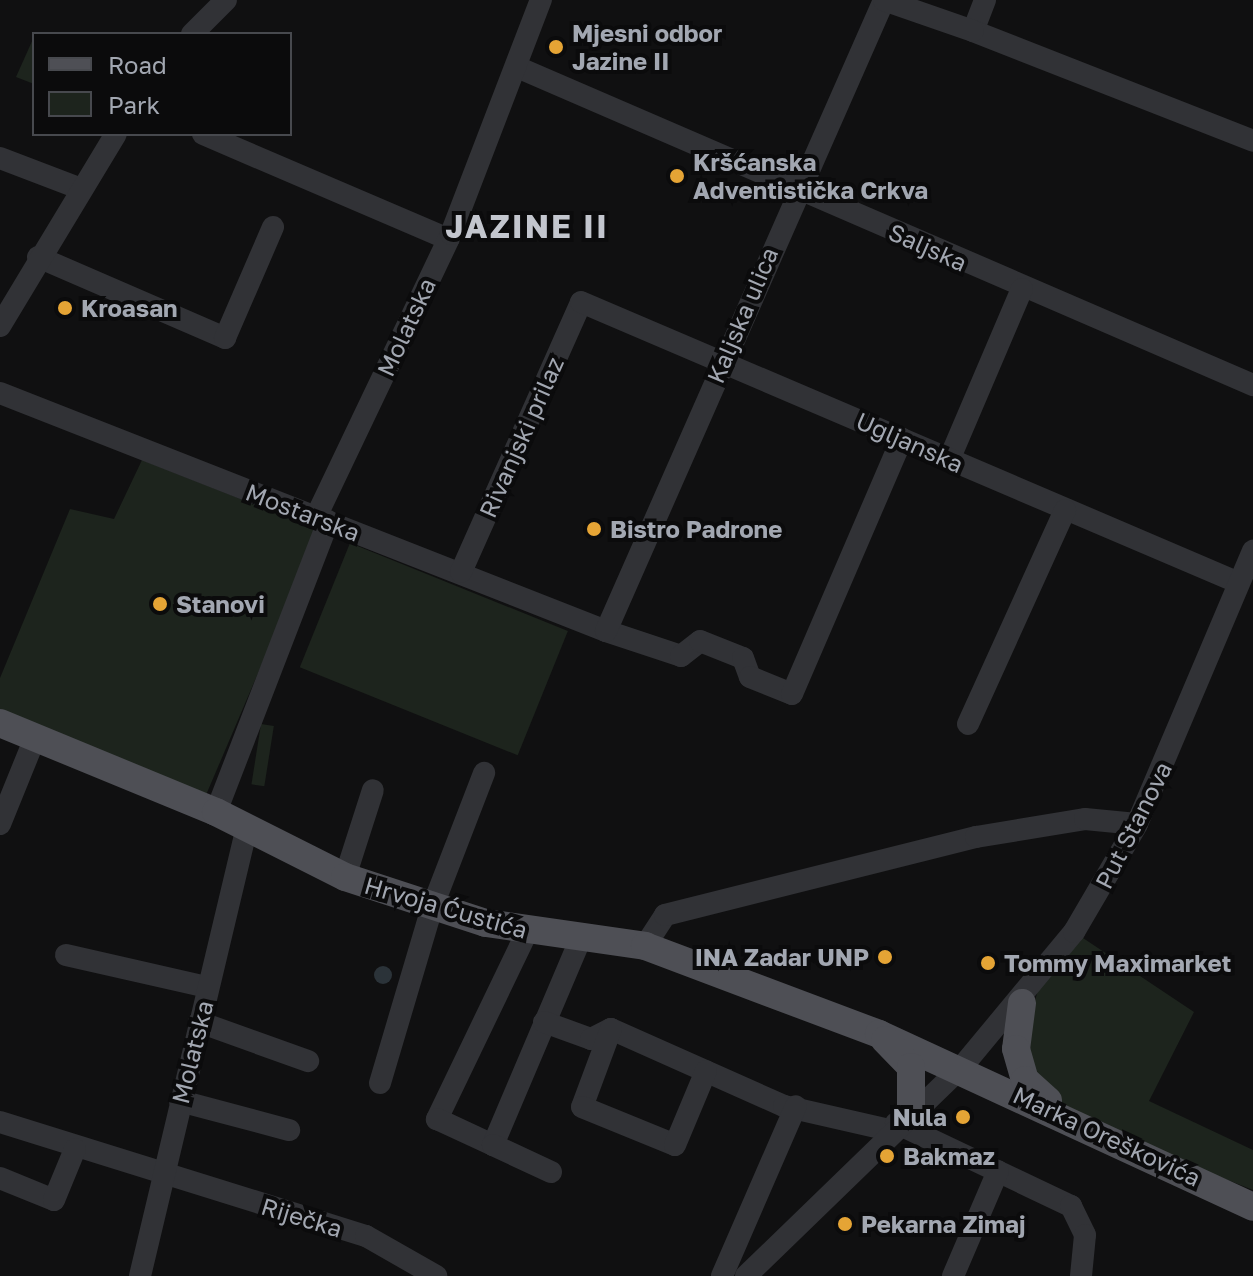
<!DOCTYPE html>
<meta charset="utf-8">
<style>
body{margin:0}
#map{position:relative;width:1253px;height:1276px;overflow:hidden;background:#101011;font-family:"Golos Text",sans-serif}
div>[style]{position:absolute}
.green>*{inset:0;background:#1d241d;transform-origin:0 0}
.water>*{inset:0;background:#2b3339}
.round{border-radius:50%}
.minor>*{height:22px;margin:-11px;padding:0 11px;transform-origin:11px;border-radius:11px;background:#313236}
.major>*{height:28px;margin:-14px;padding:0 14px;transform-origin:14px;border-radius:14px;background:#4e4f55}
.dots>*{width:22px;height:22px;translate:-50% -50%;box-sizing:border-box;border:4px solid #0b0b0c;border-radius:50%}
span{translate:-50% -50%;white-space:nowrap;text-align:center;line-height:1.15;-webkit-text-stroke:8px #0b0b0c;paint-order:stroke}
.poi-label{font-size:24px;color:#a2a7b1;font-weight:700}
.left{translate:0 -50%;text-align:left}
.right{translate:-100% -50%;text-align:right}
.street-label{font-size:24px;color:#a2a7b1}
.district-label{font-size:32px;color:#c3c6ce;font-weight:700;letter-spacing:2px}
.legend{position:absolute;left:32px;top:32px;width:260px;height:104px;box-sizing:border-box;background:#0b0b0c;border:2px solid #47494e;margin:0;padding:10px 14px;list-style:none;font-size:24px;color:#a2a7b1}
.legend li{display:flex;align-items:center;gap:16px;height:40px}
.legend b{width:40px;border:2px solid #47494e}
</style>
<div id="map">
<div class="green">
<i style="clip-path:polygon(33px 39px,34px 40px,34px 84px,16px 77px)"></i>
<i style="clip-path:polygon(142px 460px,319px 530px,206px 795px,0 709px,0 678px,70px 509px,114px 519px)"></i>
<i style="left:350px;top:543px;width:235px;height:134px;rotate:22deg"></i>
<i style="left:261px;top:724px;width:13px;height:61px;rotate:9deg"></i>
<i style="clip-path:polygon(1074px 932px,1194px 1012px,1149px 1101px,1253px 1150px,1253px 1190px,1071px 1118px,1014px 1071px,1042px 977px)"></i>
</div>
<div class="water">
<i class="round" style="left:374px;top:966px;width:18px;height:18px"></i>
</div>
<div class="minor">
<i style="left:985px;top:0;width:33px;rotate:111deg"></i>
<i style="left:973px;top:31px;width:301px;rotate:21.4deg"></i>
<i style="left:192px;top:34px;width:48px;rotate:-45deg"></i>
<i style="left:517px;top:67px;width:802px;rotate:23.37deg"></i>
<i style="left:203px;top:134px;width:267px;rotate:23.2deg"></i>
<i style="left:0;top:158px;width:87px;rotate:20.9deg"></i>
<i style="left:38px;top:257px;width:204px;rotate:23.4deg"></i>
<i style="left:225px;top:338px;width:121px;rotate:-66.6deg"></i>
<i style="left:0;top:326px;width:224px;rotate:-58.9deg"></i>
<i style="left:0;top:393px;width:651px;rotate:21.44deg"></i>
<i style="left:606px;top:631px;width:79px;rotate:18.4deg"></i>
<i style="left:681px;top:656px;width:24px;rotate:-38deg"></i>
<i style="left:700px;top:641px;width:46px;rotate:21.6deg"></i>
<i style="left:743px;top:658px;width:20px;rotate:70deg"></i>
<i style="left:750px;top:677px;width:45px;rotate:22deg"></i>
<i style="left:792px;top:694px;width:278px;rotate:-66.7deg"></i>
<i style="left:949px;top:460px;width:186px;rotate:-66.9deg"></i>
<i style="left:316px;top:517px;width:314px;rotate:-64.5deg"></i>
<i style="left:451px;top:234px;width:251px;rotate:-69deg"></i>
<i style="left:461px;top:572px;width:295px;rotate:-66deg"></i>
<i style="left:581px;top:302px;width:715px;rotate:23.12deg"></i>
<i style="left:606px;top:631px;width:690px;rotate:-66.22deg"></i>
<i style="left:884px;top:0;width:94px;rotate:19.2deg"></i>
<i style="left:968px;top:724px;width:235px;rotate:-65.6deg"></i>
<i style="left:216px;top:812px;width:312px;rotate:-68.9deg"></i>
<i style="left:0;top:824px;width:93px;rotate:-67.9deg"></i>
<i style="left:345px;top:877px;width:91px;rotate:-72.2deg"></i>
<i style="left:527px;top:932px;width:208px;rotate:115.7deg"></i>
<i style="left:437px;top:1119px;width:62px;rotate:24.9deg"></i>
<i style="left:493px;top:1145px;width:228px;rotate:-67deg"></i>
<i style="left:645px;top:946px;width:37px;rotate:-57deg"></i>
<i style="left:665px;top:915px;width:321px;rotate:-14.1deg"></i>
<i style="left:976px;top:837px;width:110px;rotate:-9.4deg"></i>
<i style="left:1085px;top:819px;width:52px;rotate:5.5deg"></i>
<i style="left:66px;top:955px;width:145px;rotate:12.8deg"></i>
<i style="left:199px;top:1022px;width:116px;rotate:19.7deg"></i>
<i style="left:544px;top:1022px;width:50px;rotate:19.9deg"></i>
<i style="left:591px;top:1039px;width:22px;rotate:-27deg"></i>
<i style="left:611px;top:1029px;width:189px;rotate:24deg"></i>
<i style="left:784px;top:1106px;width:109px;rotate:12.8deg"></i>
<i style="left:611px;top:1029px;width:83px;rotate:110.4deg"></i>
<i style="left:582px;top:1107px;width:100px;rotate:22.2deg"></i>
<i style="left:675px;top:1145px;width:80px;rotate:-67.3deg"></i>
<i style="left:380px;top:1083px;width:183px;rotate:-73.5deg"></i>
<i style="left:432px;top:908px;width:145px;rotate:-68.9deg"></i>
<i style="left:180px;top:1101px;width:113px;rotate:14.9deg"></i>
<i style="left:0;top:1122px;width:383px;rotate:17.3deg"></i>
<i style="left:366px;top:1236px;width:81px;rotate:29.7deg"></i>
<i style="left:896px;top:1123px;width:194px;rotate:25.4deg"></i>
<i style="left:1071px;top:1206px;width:32px;rotate:64deg"></i>
<i style="left:1085px;top:1235px;width:41px;rotate:95.6deg"></i>
<i style="left:493px;top:1145px;width:64px;rotate:25deg"></i>
<i style="left:0;top:1178px;width:58px;rotate:22.2deg"></i>
<i style="left:54px;top:1200px;width:55px;rotate:-67.6deg"></i>
<i style="left:140px;top:1276px;width:461px;rotate:-76.6deg"></i>
<i style="left:722px;top:1276px;width:185px;rotate:-66.5deg"></i>
<i style="left:746px;top:1276px;width:299px;rotate:-44.1deg"></i>
<i style="left:961px;top:1068px;width:177px;rotate:-50.3deg"></i>
<i style="left:1074px;top:932px;width:125px;rotate:-59.7deg"></i>
<i style="left:1137px;top:824px;width:297px;rotate:-67deg"></i>
<i style="left:953px;top:1276px;width:114px;rotate:-66.8deg"></i>
</div>
<div class="major">
<i style="left:0;top:723px;width:234px;rotate:22.4deg"></i>
<i style="left:216px;top:812px;width:144px;rotate:26.7deg"></i>
<i style="left:345px;top:877px;width:148px;rotate:18.1deg"></i>
<i style="left:486px;top:923px;width:161px;rotate:8.2deg"></i>
<i style="left:645px;top:946px;width:250px;rotate:20.6deg"></i>
<i style="left:879px;top:1034px;width:412px;rotate:24.8deg"></i>
<i style="left:1022px;top:1003px;width:46px;rotate:97.4deg"></i>
<i style="left:1016px;top:1049px;width:32px;rotate:74deg"></i>
<i style="left:1025px;top:1080px;width:31px;rotate:42deg"></i>
<i style="left:885px;top:1040px;width:37px;rotate:46deg"></i>
<i style="left:911px;top:1067px;width:41px;rotate:90deg"></i>
</div>
<div class="dots">
<i style="left:556px;top:47px;background:#e5a435"></i>
<i style="left:677px;top:176px;background:#e5a435"></i>
<i style="left:65px;top:308px;background:#e5a435"></i>
<i style="left:594px;top:529px;background:#e5a435"></i>
<i style="left:160px;top:604px;background:#e5a435"></i>
<i style="left:885px;top:957px;background:#e5a435"></i>
<i style="left:988px;top:963px;background:#e5a435"></i>
<i style="left:963px;top:1117px;background:#e5a435"></i>
<i style="left:887px;top:1156px;background:#e5a435"></i>
<i style="left:845px;top:1224px;background:#e5a435"></i>
</div>
<div class="poi-label">
<span class="left" style="left:572px;top:47px">Mjesni odbor<br>Jazine II</span>
<span class="left" style="left:693px;top:176px">Kršćanska<br>Adventistička Crkva</span>
<span class="left" style="left:81px;top:308px">Kroasan</span>
<span class="left" style="left:610px;top:529px">Bistro Padrone</span>
<span class="left" style="left:176px;top:604px">Stanovi</span>
<span class="right" style="left:869px;top:957px">INA Zadar UNP</span>
<span class="left" style="left:1004px;top:963px">Tommy Maximarket</span>
<span class="right" style="left:947px;top:1117px">Nula</span>
<span class="left" style="left:903px;top:1156px">Bakmaz</span>
<span class="left" style="left:861px;top:1224px">Pekarna Zimaj</span>
</div>
<div class="street-label">
<span style="left:928px;top:247px;rotate:24deg">Saljska</span>
<span style="left:742px;top:315px;rotate:-67deg">Kaljska ulica</span>
<span style="left:406px;top:327px;rotate:-65deg">Molatska</span>
<span style="left:521px;top:437px;rotate:-66deg">Rivanjski prilaz</span>
<span style="left:910px;top:442px;rotate:24deg">Ugljanska</span>
<span style="left:303px;top:512px;rotate:21deg">Mostarska</span>
<span style="left:1133px;top:825px;rotate:-63deg">Put Stanova</span>
<span style="left:446px;top:907px;rotate:16deg">Hrvoja Ćustića</span>
<span style="left:192px;top:1052px;rotate:-76deg">Molatska</span>
<span style="left:1107px;top:1136px;rotate:25deg">Marka Oreškovića</span>
<span style="left:302px;top:1217px;rotate:17deg">Riječka</span>
</div>
<div class="district-label">
<span style="left:527px;top:226px">JAZINE II</span>
</div>
<ul class="legend">
<li><b style="height:10px;background:#4e4f55"></b>Road</li>
<li><b style="height:22px;background:#1d241d"></b>Park</li>
</ul>
</div>
